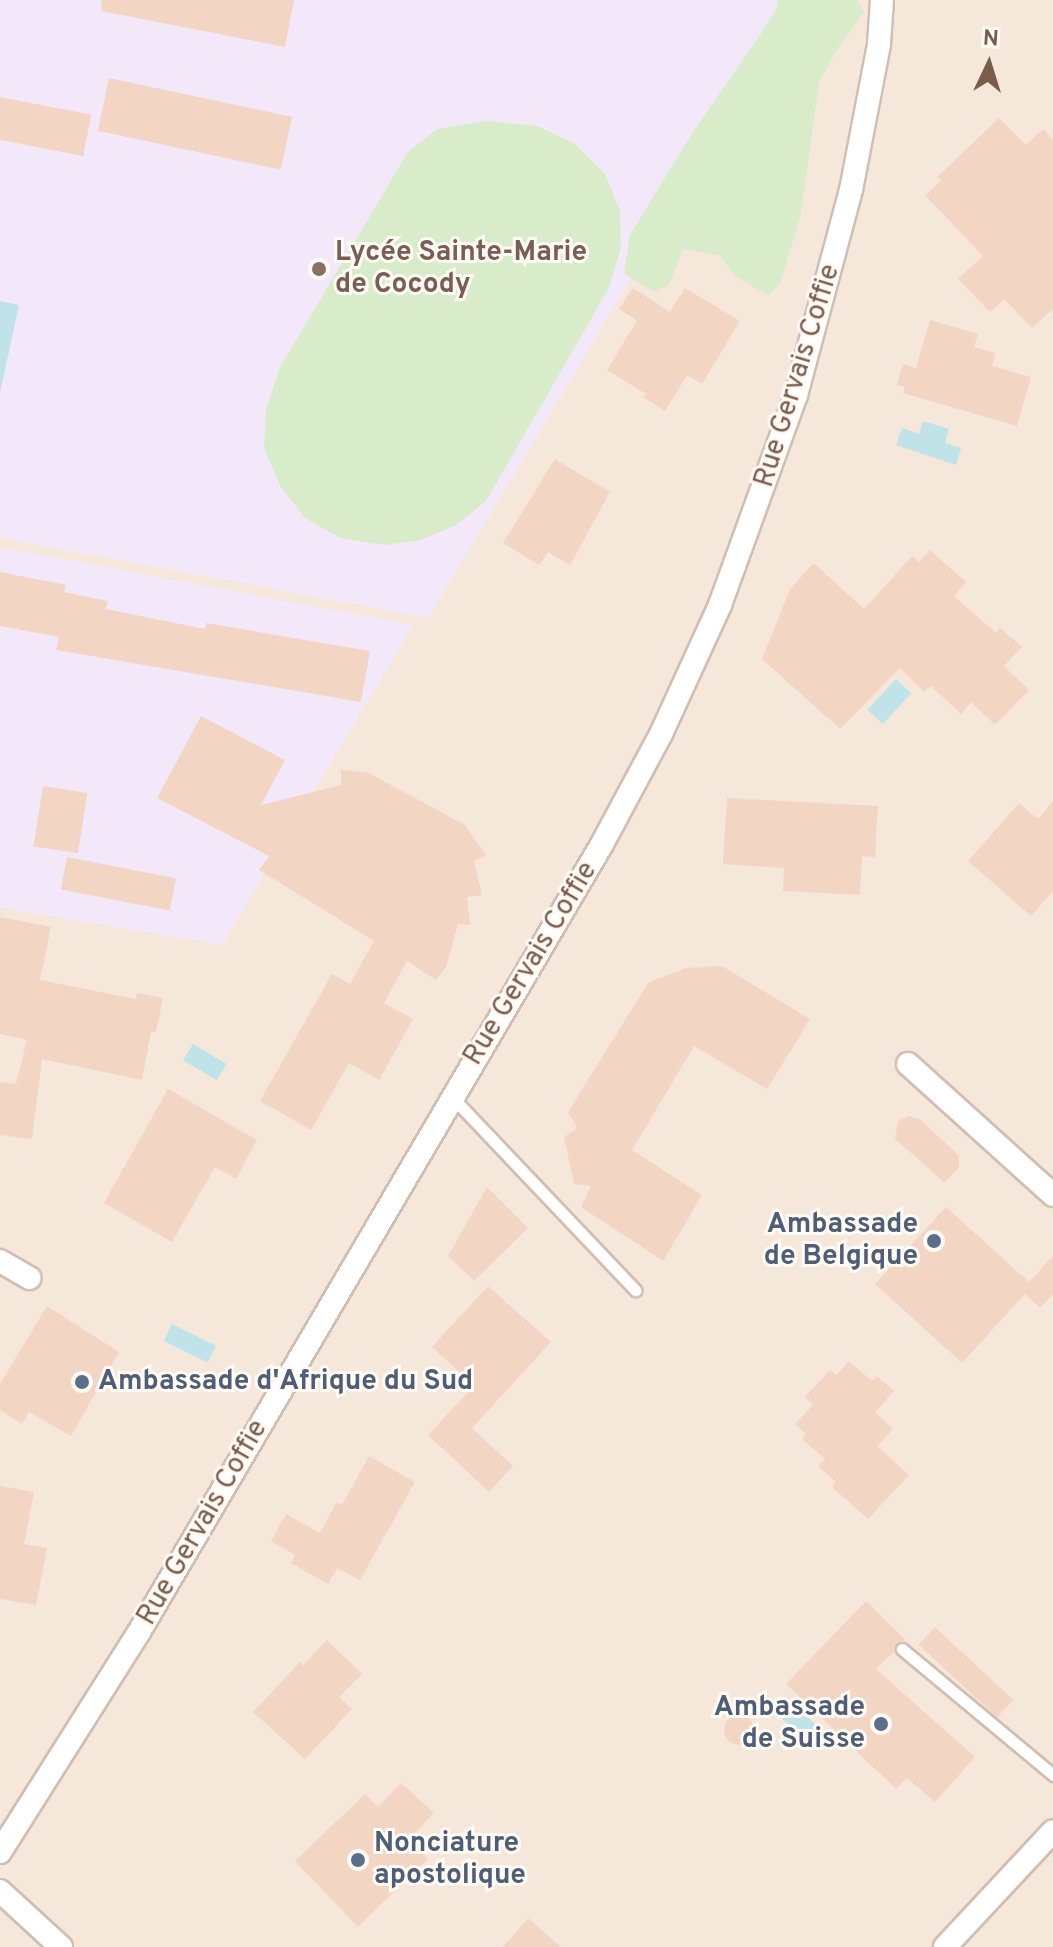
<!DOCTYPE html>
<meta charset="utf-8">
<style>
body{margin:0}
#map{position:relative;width:1053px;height:1947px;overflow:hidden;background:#fdf6ec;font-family:Overpass,sans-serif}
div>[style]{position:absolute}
.residential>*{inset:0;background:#f5e8da;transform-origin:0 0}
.education>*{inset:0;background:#f3e8fa}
.green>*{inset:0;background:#d8ecc9}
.water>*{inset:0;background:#bfe3e8;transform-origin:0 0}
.building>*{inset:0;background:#f3d5c3;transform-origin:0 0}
.round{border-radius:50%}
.roads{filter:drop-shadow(2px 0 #d1beb0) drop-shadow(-2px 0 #d1beb0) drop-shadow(0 2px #d1beb0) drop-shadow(0 -2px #d1beb0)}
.service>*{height:11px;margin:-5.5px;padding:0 5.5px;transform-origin:5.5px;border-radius:5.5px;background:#fff}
.minor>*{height:22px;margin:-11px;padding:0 11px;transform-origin:11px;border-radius:11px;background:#fff}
.dots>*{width:22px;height:22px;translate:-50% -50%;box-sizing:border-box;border:4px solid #fffaf3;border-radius:50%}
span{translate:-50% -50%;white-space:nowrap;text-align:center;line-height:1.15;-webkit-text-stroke:6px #fffaf3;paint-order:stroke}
.education-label{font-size:28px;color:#785e54;font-weight:700}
.left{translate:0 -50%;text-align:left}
.street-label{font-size:28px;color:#7a5c4d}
.service-label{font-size:28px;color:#4e5e75;font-weight:700}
.right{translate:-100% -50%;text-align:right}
.north{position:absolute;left:949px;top:24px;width:80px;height:80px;-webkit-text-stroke:6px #fffaf3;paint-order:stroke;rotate:4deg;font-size:22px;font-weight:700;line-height:32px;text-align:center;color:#7a5c4d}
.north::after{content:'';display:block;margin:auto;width:28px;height:36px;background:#7a5c4d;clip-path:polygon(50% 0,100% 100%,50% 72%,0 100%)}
</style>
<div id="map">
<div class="residential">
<i style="left:0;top:0;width:1053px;height:1947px"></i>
</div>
<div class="education">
<i style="clip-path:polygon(0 0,798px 0,428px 618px,0 538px)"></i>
<i style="clip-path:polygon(0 547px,413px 625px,222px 945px,0 908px)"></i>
</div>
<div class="green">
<i style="clip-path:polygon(777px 0,857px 0,864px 12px,837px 49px,819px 83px,801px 214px,780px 284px,768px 295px,736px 277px,719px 255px,683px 249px,669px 285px,654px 292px,624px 273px,630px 235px,689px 138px,760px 35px,778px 6px)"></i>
<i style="clip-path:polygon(486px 121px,537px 126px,575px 144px,605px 174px,620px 211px,621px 247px,609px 288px,486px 501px,456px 525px,421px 540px,384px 545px,340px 538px,305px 518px,280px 486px,264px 448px,266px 409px,280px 367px,408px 152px,437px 129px)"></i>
</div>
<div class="water">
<i style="clip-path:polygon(0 301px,19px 305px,0 393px)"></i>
<i style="clip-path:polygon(923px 421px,949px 429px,945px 443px,961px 448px,956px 465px,896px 445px,902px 428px,919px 434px)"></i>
<i style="left:896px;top:679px;width:21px;height:42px;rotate:43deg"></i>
<i style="left:193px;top:1044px;width:39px;height:19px;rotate:31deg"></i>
<i style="left:172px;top:1324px;width:49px;height:19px;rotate:26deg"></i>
<i style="left:794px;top:1705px;width:45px;height:18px;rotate:42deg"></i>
</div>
<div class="building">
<i style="clip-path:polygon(102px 0,294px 0,285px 47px,101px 11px)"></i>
<i style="left:109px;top:78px;width:187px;height:54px;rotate:12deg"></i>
<i style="left:0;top:97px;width:93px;height:42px;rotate:11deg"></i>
<i style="clip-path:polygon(999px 118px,1026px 145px,1043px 129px,1053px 140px,1053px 309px,1032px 328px,1004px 299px,990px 312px,958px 279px,983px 256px,925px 195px,941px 181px,937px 177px)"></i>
<i style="clip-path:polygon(633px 288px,670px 312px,685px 288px,740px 321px,702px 384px,687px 375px,665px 411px,643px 397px,646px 394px,607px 370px,637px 321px,619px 309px)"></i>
<i style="clip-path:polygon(930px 320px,978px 334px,974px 347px,995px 353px,992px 366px,1031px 377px,1017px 426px,903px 393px,905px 387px,897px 385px,903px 364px,916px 368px)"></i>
<i style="clip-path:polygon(555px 459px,610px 492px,570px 565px,548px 552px,539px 565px,503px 543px)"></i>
<i style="clip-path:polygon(930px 550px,966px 582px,954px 596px,996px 633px,1000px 628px,1022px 647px,1004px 666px,1029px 690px,995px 725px,971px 702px,961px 714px,931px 686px,924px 692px,900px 668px,840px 729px,762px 659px,790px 589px,814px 563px,864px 609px,912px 556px,919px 562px)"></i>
<i style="clip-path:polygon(0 572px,66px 585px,64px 592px,108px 601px,106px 609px,205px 629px,206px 623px,370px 651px,361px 702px,56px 650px,59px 637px,0 626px)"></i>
<i style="clip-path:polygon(201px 716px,285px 760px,261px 805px,341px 785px,341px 770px,367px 772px,465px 825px,486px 855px,474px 861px,482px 895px,467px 897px,470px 925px,458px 924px,446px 967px,436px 980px,407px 961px,384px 1003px,413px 1019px,379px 1080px,349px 1063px,311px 1130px,260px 1101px,332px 974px,350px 984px,374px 941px,259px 870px,269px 856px,157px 798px)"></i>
<i style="left:43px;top:786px;width:45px;height:61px;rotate:9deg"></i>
<i style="clip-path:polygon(727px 798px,878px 806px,875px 857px,862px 856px,860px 895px,783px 891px,784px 868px,723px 864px)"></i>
<i style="clip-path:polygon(1053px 801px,1053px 891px,1031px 916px,968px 861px,1019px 803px,1038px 819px)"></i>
<i style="left:67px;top:857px;width:111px;height:33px;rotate:11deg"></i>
<i style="clip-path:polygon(0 917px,51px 927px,40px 980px,136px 999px,137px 993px,163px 998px,156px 1032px,151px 1032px,142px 1080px,42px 1059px,32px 1139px,0 1135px,0 1082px,16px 1084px,27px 1040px,0 1034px)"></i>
<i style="clip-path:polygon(722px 966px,810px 1019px,767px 1089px,694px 1046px,632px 1150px,702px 1195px,663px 1261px,581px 1207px,591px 1186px,574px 1184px,564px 1137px,577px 1128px,568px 1112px,649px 982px,686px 968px)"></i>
<i style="clip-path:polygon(168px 1089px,257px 1140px,236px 1179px,215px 1167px,172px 1242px,104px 1203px)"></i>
<i style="clip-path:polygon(909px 1116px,921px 1120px,959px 1156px,959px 1168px,944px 1182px,895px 1139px,898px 1121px)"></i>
<i style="clip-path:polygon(487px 1187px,528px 1228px,474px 1281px,448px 1256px)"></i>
<i style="clip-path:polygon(946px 1207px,1029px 1282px,1053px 1256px,1053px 1294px,1040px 1308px,1025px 1294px,962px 1363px,875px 1284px)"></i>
<i style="clip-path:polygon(488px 1286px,551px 1342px,472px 1428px,513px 1466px,489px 1492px,428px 1435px,474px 1386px,432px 1347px)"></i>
<i style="clip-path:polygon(47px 1306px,119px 1352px,71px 1436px,29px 1412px,22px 1424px,0 1410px,0 1384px)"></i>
<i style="clip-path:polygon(849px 1361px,872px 1381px,877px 1376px,894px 1391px,875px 1412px,893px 1429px,877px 1446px,909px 1475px,868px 1519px,832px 1487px,836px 1482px,818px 1466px,825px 1459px,802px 1439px,806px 1434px,795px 1424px,813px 1405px,805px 1397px,830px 1370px,836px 1375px)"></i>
<i style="clip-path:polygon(369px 1456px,415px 1482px,360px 1580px,337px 1568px,328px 1584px,291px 1563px,295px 1555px,271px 1541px,286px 1514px,320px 1533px,337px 1502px,342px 1505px)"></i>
<i style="clip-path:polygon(0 1486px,34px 1492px,24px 1544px,47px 1548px,36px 1605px,0 1599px)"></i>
<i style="clip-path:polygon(866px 1601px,906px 1640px,896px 1643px,894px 1652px,876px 1669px,975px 1757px,935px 1802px,907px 1778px,896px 1789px,786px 1684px)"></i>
<i style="left:935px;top:1627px;width:107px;height:24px;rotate:43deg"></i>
<i style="clip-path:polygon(327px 1640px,362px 1674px,339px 1697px,352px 1709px,305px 1759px,253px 1712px,300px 1662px,303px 1665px)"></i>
<i class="round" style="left:724px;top:1715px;width:30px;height:30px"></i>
<i style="clip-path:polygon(401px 1783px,434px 1813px,409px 1839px,428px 1859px,358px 1927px,295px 1861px,365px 1794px,378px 1807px)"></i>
<i style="clip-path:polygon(528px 1918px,561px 1947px,503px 1947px)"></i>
</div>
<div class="roads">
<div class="service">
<i style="left:453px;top:1098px;width:265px;rotate:46.5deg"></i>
<i style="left:902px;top:1649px;width:197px;rotate:39.8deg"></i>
</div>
<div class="minor">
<i style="left:908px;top:1064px;width:195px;rotate:42.1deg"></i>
<i style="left:0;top:1261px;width:34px;rotate:30deg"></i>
<i style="left:0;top:1852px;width:260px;rotate:-57.7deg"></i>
<i style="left:139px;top:1632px;width:914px;rotate:-59.56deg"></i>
<i style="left:602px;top:844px;width:125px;rotate:-61.8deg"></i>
<i style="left:661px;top:734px;width:142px;rotate:-65.4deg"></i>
<i style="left:720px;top:605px;width:223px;rotate:-70.1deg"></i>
<i style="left:796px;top:395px;width:212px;rotate:-75deg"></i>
<i style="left:851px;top:190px;width:149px;rotate:-79.1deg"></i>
<i style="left:879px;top:44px;width:44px;rotate:-86.1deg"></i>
<i style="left:0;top:1891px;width:83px;rotate:42.6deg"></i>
<i style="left:945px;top:1947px;width:158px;rotate:-47deg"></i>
</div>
</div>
<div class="dots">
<i style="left:319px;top:269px;background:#8d6e63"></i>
<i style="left:934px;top:1241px;background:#5c6f8a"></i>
<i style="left:82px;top:1382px;background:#5c6f8a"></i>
<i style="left:881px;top:1724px;background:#5c6f8a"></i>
<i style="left:358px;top:1860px;background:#5c6f8a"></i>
</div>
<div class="education-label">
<span class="left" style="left:335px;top:269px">Lycée Sainte-Marie<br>de Cocody</span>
</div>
<div class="street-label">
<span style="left:798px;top:376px;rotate:-73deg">Rue Gervais Coffie</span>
<span style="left:531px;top:964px;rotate:-59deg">Rue Gervais Coffie</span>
<span style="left:203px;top:1523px;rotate:-60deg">Rue Gervais Coffie</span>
</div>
<div class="service-label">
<span class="right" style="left:918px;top:1241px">Ambassade<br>de Belgique</span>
<span class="left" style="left:98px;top:1382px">Ambassade d'Afrique du Sud</span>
<span class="right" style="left:865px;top:1724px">Ambassade<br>de Suisse</span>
<span class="left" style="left:374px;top:1860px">Nonciature<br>apostolique</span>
</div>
<div class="north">N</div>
</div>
